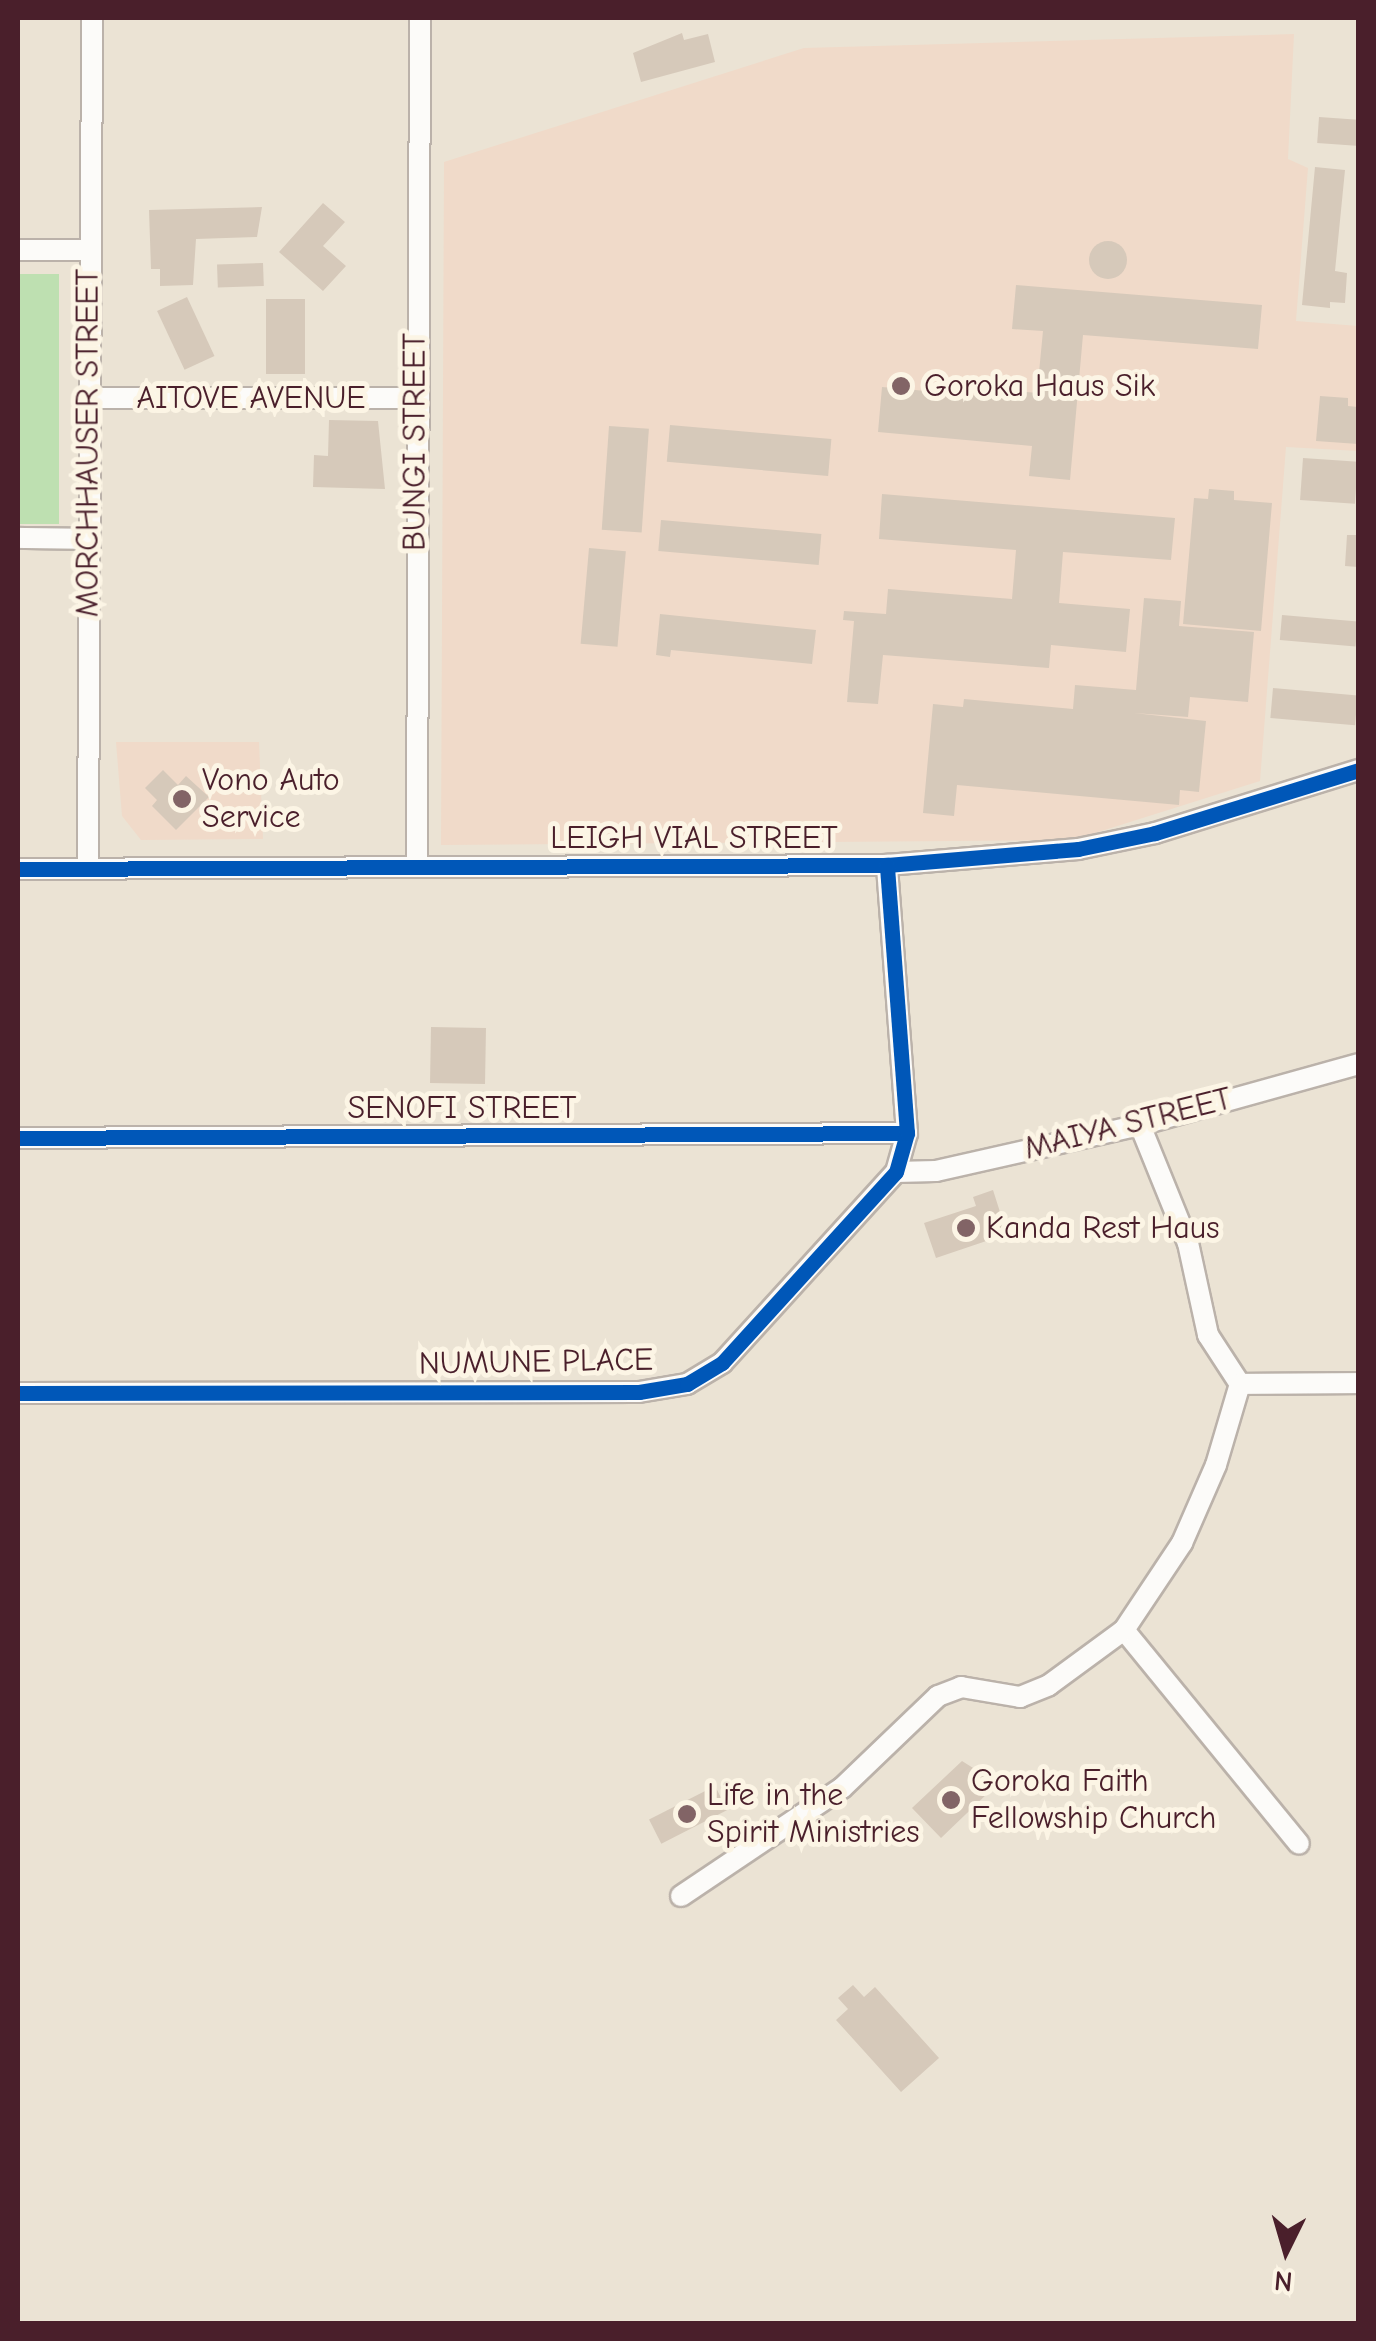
<!DOCTYPE html>
<style>
body{margin:0}
#map{position:relative;width:1376px;height:2341px;overflow:hidden;background:#ebe3d4;font-family:"Comic Neue",sans-serif}
div>[style]{position:absolute}
.built>*{inset:0;background:#f0dac9}
.green>*{inset:0;background:#bee0b1;transform-origin:0 0}
.building>*{inset:0;background:#d6c9ba;transform-origin:0 0}
.round{border-radius:50%}
.roads{filter:drop-shadow(2px 0 #bbb2aa) drop-shadow(-2px 0 #bbb2aa) drop-shadow(0 2px #bbb2aa) drop-shadow(0 -2px #bbb2aa)}
.minor>*{height:20px;margin:-10px;padding:0 10px;transform-origin:10px;border-radius:10px;background:#fcfbf9}
.cycleway>*{height:15px;margin:-7.5px;padding:0 7.5px;transform-origin:7.5px;border-radius:7.5px;background:#0057b8}
.dots>*{width:28px;height:28px;translate:-50% -50%;box-sizing:border-box;border:5px solid #fcf5e5;border-radius:50%}
span{translate:-50% -50%;white-space:nowrap;text-align:center;line-height:1.15;-webkit-text-stroke:10px #fcf5e5;paint-order:stroke}
.poi-label{font-size:32px;color:#4a1f2b}
.left{translate:0 -50%;text-align:left}
.street-label{font-size:32px;color:#4a1f2b}
.frame{position:absolute;inset:0;border:20px solid #4a1f2b;pointer-events:none}
.north{position:absolute;left:1236px;top:2201px;width:100px;height:100px;-webkit-text-stroke:8px #fcf5e5;paint-order:stroke;rotate:185deg;font-size:28px;font-weight:700;line-height:40px;text-align:center;color:#4a1f2b}
.north::after{content:'';display:block;margin:auto;width:35px;height:45px;background:#4a1f2b;clip-path:polygon(50% 0,100% 100%,50% 72%,0 100%)}
</style>
<div id="map">
<div class="built">
<i style="clip-path:polygon(1294px 34px,1288px 159px,1308px 168px,1296px 321px,1358px 326px,1358px 451px,1286px 447px,1260px 781px,1073px 840px,441px 845px,444px 162px,804px 48px)"></i>
<i style="clip-path:polygon(116px 742px,259px 742px,263px 839px,141px 840px,122px 816px)"></i>
</div>
<div class="green">
<i style="left:18px;top:274px;width:41px;height:250px"></i>
</div>
<div class="building">
<i style="clip-path:polygon(682px 33px,684px 40px,708px 34px,715px 62px,641px 82px,633px 53px)"></i>
<i style="left:1319px;top:117px;width:39px;height:26px;rotate:4deg"></i>
<i style="clip-path:polygon(1315px 167px,1345px 170px,1335px 271px,1347px 273px,1345px 303px,1330px 302px,1330px 308px,1302px 305px)"></i>
<i style="clip-path:polygon(323px 203px,345px 222px,323px 246px,346px 266px,323px 291px,279px 252px)"></i>
<i style="clip-path:polygon(262px 207px,257px 237px,196px 239px,193px 285px,160px 286px,160px 269px,151px 269px,149px 210px)"></i>
<i class="round" style="left:1089px;top:241px;width:38px;height:38px"></i>
<i style="left:263px;top:263px;width:23px;height:46px;rotate:88deg"></i>
<i style="clip-path:polygon(1016px 285px,1262px 305px,1258px 349px,1083px 335px,1070px 480px,1029px 476px,1032px 446px,878px 432px,882px 387px,1015px 399px,1016px 391px,1037px 393px,1043px 331px,1012px 329px)"></i>
<i style="left:187px;top:297px;width:65px;height:33px;rotate:65deg"></i>
<i style="left:266px;top:299px;width:39px;height:75px"></i>
<i style="clip-path:polygon(1320px 396px,1348px 398px,1348px 406px,1358px 407px,1358px 444px,1316px 441px)"></i>
<i style="clip-path:polygon(329px 420px,378px 421px,385px 489px,313px 487px,314px 455px,328px 456px)"></i>
<i style="left:670px;top:425px;width:162px;height:37px;rotate:5deg"></i>
<i style="left:609px;top:426px;width:40px;height:104px;rotate:4deg"></i>
<i style="left:1303px;top:458px;width:55px;height:42px;rotate:4deg"></i>
<i style="clip-path:polygon(1209px 489px,1234px 491px,1234px 500px,1272px 503px,1261px 631px,1183px 624px,1194px 498px,1208px 499px)"></i>
<i style="clip-path:polygon(882px 494px,1175px 518px,1171px 560px,1063px 552px,1059px 603px,1130px 609px,1126px 652px,1051px 645px,1049px 668px,883px 655px,878px 704px,847px 702px,854px 621px,843px 620px,844px 611px,886px 614px,888px 589px,1012px 599px,1016px 550px,879px 539px)"></i>
<i style="left:661px;top:520px;width:161px;height:31px;rotate:5deg"></i>
<i style="clip-path:polygon(1347px 535px,1358px 535px,1358px 567px,1345px 566px)"></i>
<i style="left:589px;top:548px;width:37px;height:96px;rotate:5deg"></i>
<i style="clip-path:polygon(1144px 598px,1181px 601px,1179px 626px,1254px 632px,1248px 702px,1190px 697px,1188px 717px,1134px 713px,1206px 721px,1199px 792px,1180px 790px,1179px 805px,957px 785px,954px 816px,923px 813px,933px 704px,963px 707px,964px 699px,1073px 709px,1075px 685px,1136px 690px)"></i>
<i style="clip-path:polygon(660px 614px,816px 630px,812px 664px,671px 650px,670px 657px,656px 655px)"></i>
<i style="left:1282px;top:615px;width:76px;height:25px;rotate:5deg"></i>
<i style="left:1273px;top:688px;width:85px;height:30px;rotate:5deg"></i>
<i style="clip-path:polygon(163px 770px,178px 785px,186px 776px,209px 797px,176px 830px,152px 806px,157px 800px,145px 788px)"></i>
<i style="left:431px;top:1027px;width:55px;height:56px;rotate:1deg"></i>
<i style="clip-path:polygon(993px 1190px,1007px 1234px,936px 1258px,924px 1223px,976px 1206px,973px 1197px)"></i>
<i style="clip-path:polygon(962px 1761px,989px 1778px,983px 1784px,990px 1791px,941px 1838px,912px 1808px)"></i>
<i style="left:715px;top:1786px;width:27px;height:74px;rotate:63deg"></i>
<i style="clip-path:polygon(853px 1985px,864px 1997px,875px 1987px,939px 2058px,901px 2092px,836px 2020px,848px 2009px,838px 1998px)"></i>
</div>
<div class="roads">
<div class="minor">
<i style="left:18px;top:250px;width:71px"></i>
<i style="left:88px;top:398px;width:326px"></i>
<i style="left:18px;top:538px;width:69px;rotate:0.8deg"></i>
<i style="left:417px;top:867px;width:849px;rotate:-89.8deg"></i>
<i style="left:18px;top:869px;width:869px;rotate:-0.26deg"></i>
<i style="left:887px;top:865px;width:192px;rotate:-4.8deg"></i>
<i style="left:1078px;top:849px;width:79px;rotate:-11.7deg"></i>
<i style="left:1155px;top:833px;width:213px;rotate:-17.2deg"></i>
<i style="left:88px;top:869px;width:851px;rotate:-89.73deg"></i>
<i style="left:1140px;top:1125px;width:127px;rotate:67.9deg"></i>
<i style="left:1188px;top:1243px;width:94px;rotate:77.7deg"></i>
<i style="left:1208px;top:1335px;width:59px;rotate:56.9deg"></i>
<i style="left:1240px;top:1384px;width:118px;rotate:-0.5deg"></i>
<i style="left:18px;top:1138px;width:889px;rotate:-0.32deg"></i>
<i style="left:896px;top:1172px;width:40px;rotate:-1.4deg"></i>
<i style="left:936px;top:1171px;width:209px;rotate:-12.7deg"></i>
<i style="left:1140px;top:1125px;width:226px;rotate:-15.6deg"></i>
<i style="left:18px;top:1393px;width:621px;rotate:-0.09deg"></i>
<i style="left:639px;top:1392px;width:49px;rotate:-9.5deg"></i>
<i style="left:687px;top:1384px;width:41px;rotate:-31deg"></i>
<i style="left:722px;top:1363px;width:258px;rotate:-47.7deg"></i>
<i style="left:896px;top:1172px;width:41px;rotate:-74.2deg"></i>
<i style="left:907px;top:1133px;width:269px;rotate:-94.3deg"></i>
<i style="left:1124px;top:1630px;width:276px;rotate:50.7deg"></i>
<i style="left:681px;top:1896px;width:194px;rotate:-33.9deg"></i>
<i style="left:842px;top:1788px;width:133px;rotate:-43.8deg"></i>
<i style="left:938px;top:1696px;width:25px;rotate:-21deg"></i>
<i style="left:961px;top:1687px;width:60px;rotate:9.6deg"></i>
<i style="left:1020px;top:1697px;width:31px;rotate:-22deg"></i>
<i style="left:1049px;top:1685px;width:93px;rotate:-36.3deg"></i>
<i style="left:1124px;top:1630px;width:105px;rotate:-56.3deg"></i>
<i style="left:1182px;top:1543px;width:85px;rotate:-66.4deg"></i>
<i style="left:1216px;top:1465px;width:84px;rotate:-73.5deg"></i>
</div>
</div>
<div class="cycleway">
<i style="left:18px;top:869px;width:869px;rotate:-0.26deg"></i>
<i style="left:887px;top:865px;width:192px;rotate:-4.8deg"></i>
<i style="left:1078px;top:849px;width:79px;rotate:-11.7deg"></i>
<i style="left:1155px;top:833px;width:213px;rotate:-17.2deg"></i>
<i style="left:18px;top:1138px;width:889px;rotate:-0.32deg"></i>
<i style="left:18px;top:1393px;width:621px;rotate:-0.09deg"></i>
<i style="left:639px;top:1392px;width:49px;rotate:-9.5deg"></i>
<i style="left:687px;top:1384px;width:41px;rotate:-31deg"></i>
<i style="left:722px;top:1363px;width:258px;rotate:-47.7deg"></i>
<i style="left:896px;top:1172px;width:41px;rotate:-74.2deg"></i>
<i style="left:907px;top:1133px;width:269px;rotate:-94.3deg"></i>
</div>
<div class="dots">
<i style="left:901px;top:386px;background:#826466"></i>
<i style="left:182px;top:799px;background:#826466"></i>
<i style="left:966px;top:1228px;background:#826466"></i>
<i style="left:951px;top:1800px;background:#826466"></i>
<i style="left:687px;top:1814px;background:#826466"></i>
</div>
<div class="poi-label">
<span class="left" style="left:924px;top:386px">Goroka Haus Sik</span>
<span class="left" style="left:202px;top:799px">Vono Auto<br>Service</span>
<span class="left" style="left:986px;top:1228px">Kanda Rest Haus</span>
<span class="left" style="left:971px;top:1800px">Goroka Faith<br>Fellowship Church</span>
<span class="left" style="left:707px;top:1814px">Life in the<br>Spirit Ministries</span>
</div>
<div class="street-label">
<span style="left:251px;top:398px">AITOVE AVENUE</span>
<span style="left:415px;top:442px;rotate:-90deg">BUNGI STREET</span>
<span style="left:88px;top:443px;rotate:-90deg">MORCHHAUSER STREET</span>
<span style="left:694px;top:838px">LEIGH VIAL STREET</span>
<span style="left:462px;top:1108px">SENOFI STREET</span>
<span style="left:1128px;top:1124px;rotate:-14deg">MAIYA STREET</span>
<span style="left:536px;top:1362px;rotate:-1deg">NUMUNE PLACE</span>
</div>
<div class="frame"></div>
<div class="north">N</div>
</div>
